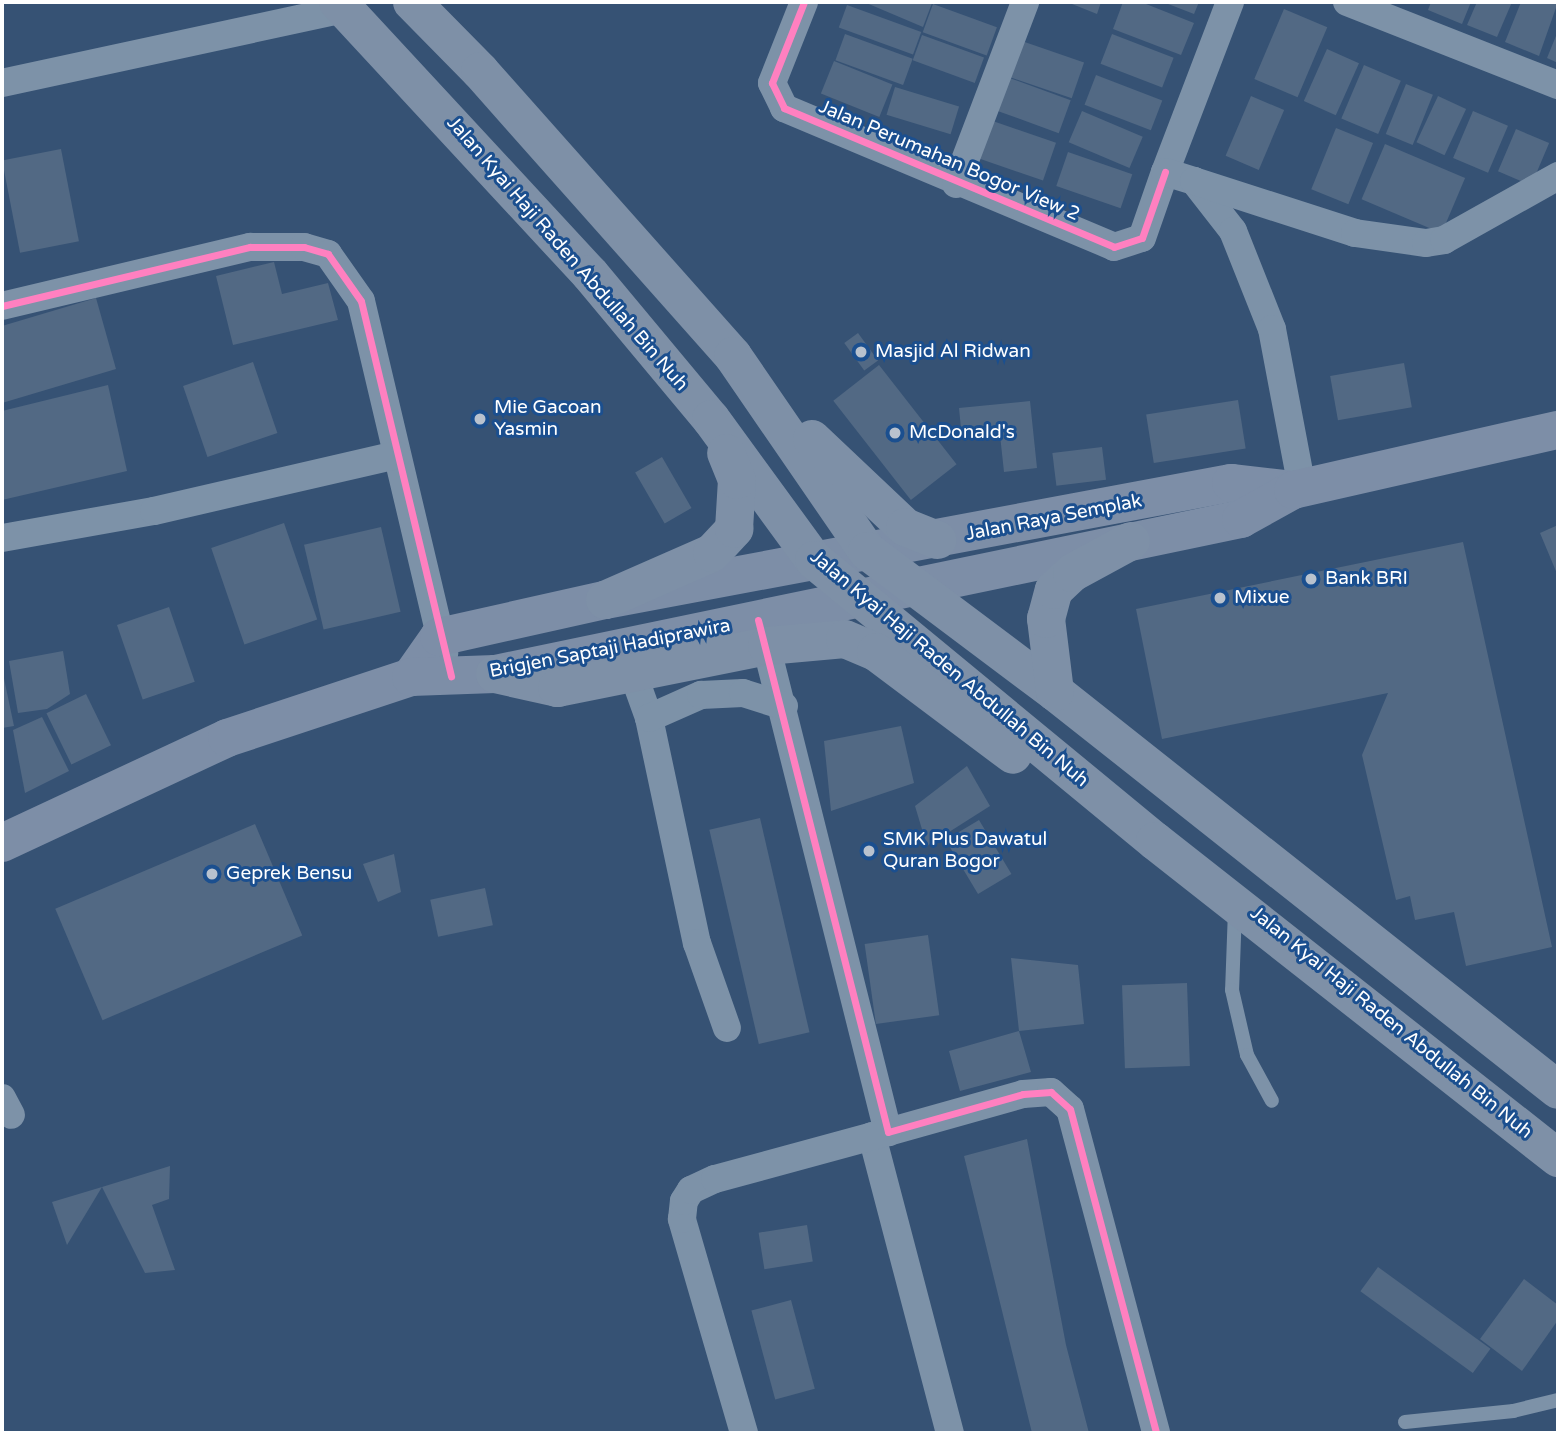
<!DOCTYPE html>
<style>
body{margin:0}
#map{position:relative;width:1560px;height:1435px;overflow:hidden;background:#365274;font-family:"Varela Round",sans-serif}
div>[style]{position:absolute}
.building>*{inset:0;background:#526984;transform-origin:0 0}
.service>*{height:14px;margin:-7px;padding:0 7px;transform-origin:7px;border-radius:7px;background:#7d92a8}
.minor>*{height:28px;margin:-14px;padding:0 14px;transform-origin:14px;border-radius:14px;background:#7d92a8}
.primary>*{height:38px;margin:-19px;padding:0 19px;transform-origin:19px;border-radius:19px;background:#7d8ea7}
.trunk>*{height:38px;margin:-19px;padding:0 19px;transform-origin:19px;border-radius:19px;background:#7e90a7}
.cycleway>*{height:7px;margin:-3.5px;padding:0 3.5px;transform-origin:3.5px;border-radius:3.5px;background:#ff80c0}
.dots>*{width:19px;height:19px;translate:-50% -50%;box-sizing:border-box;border:4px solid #1b4f8f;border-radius:50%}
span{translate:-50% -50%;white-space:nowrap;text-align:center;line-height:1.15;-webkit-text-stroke:6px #1b4f8f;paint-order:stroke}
.street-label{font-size:19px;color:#fff}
.poi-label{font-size:19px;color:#fff}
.left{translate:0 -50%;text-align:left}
.frame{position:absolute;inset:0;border:4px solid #fff;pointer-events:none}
</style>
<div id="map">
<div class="building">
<i style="clip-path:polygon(864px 2px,928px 2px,932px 3px,923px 27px)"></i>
<i style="clip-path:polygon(1067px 2px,1101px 2px,1097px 14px)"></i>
<i style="clip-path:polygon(1123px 2px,1141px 2px,1194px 23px,1181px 55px,1113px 29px)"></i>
<i style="clip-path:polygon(1163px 2px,1199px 2px,1194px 14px)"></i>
<i style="clip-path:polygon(1431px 2px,1471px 2px,1462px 24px,1428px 10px)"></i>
<i style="clip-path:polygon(1477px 2px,1512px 2px,1497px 37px,1467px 25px)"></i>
<i style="clip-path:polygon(1521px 2px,1558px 2px,1539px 56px,1505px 42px)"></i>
<i style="left:933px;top:4px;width:68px;height:30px;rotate:20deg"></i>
<i style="left:847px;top:5px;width:79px;height:24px;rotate:20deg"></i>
<i style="left:1284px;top:9px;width:47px;height:76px;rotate:23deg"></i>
<i style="clip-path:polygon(1558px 31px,1558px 63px,1547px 58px)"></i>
<i style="left:845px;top:34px;width:72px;height:28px;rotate:20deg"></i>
<i style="left:1112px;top:34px;width:66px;height:32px;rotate:21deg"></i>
<i style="left:922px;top:35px;width:66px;height:27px;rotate:20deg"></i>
<i style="left:1016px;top:39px;width:72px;height:38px;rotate:19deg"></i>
<i style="left:1327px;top:49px;width:35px;height:57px;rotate:24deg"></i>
<i style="left:834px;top:61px;width:63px;height:35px;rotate:22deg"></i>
<i style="left:1364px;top:65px;width:40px;height:58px;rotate:23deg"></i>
<i style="left:1096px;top:75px;width:71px;height:32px;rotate:21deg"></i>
<i style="left:1004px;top:76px;width:71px;height:35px;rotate:20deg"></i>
<i style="left:1406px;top:84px;width:29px;height:54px;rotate:22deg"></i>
<i style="left:895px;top:87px;width:67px;height:29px;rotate:17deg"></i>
<i style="left:1251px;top:96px;width:36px;height:65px;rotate:23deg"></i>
<i style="left:1438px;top:96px;width:31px;height:51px;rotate:25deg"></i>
<i style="left:1082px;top:111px;width:66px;height:34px;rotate:23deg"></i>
<i style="left:1473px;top:111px;width:38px;height:51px;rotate:23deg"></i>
<i style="left:987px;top:119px;width:73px;height:40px;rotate:19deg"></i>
<i style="left:1336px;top:128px;width:40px;height:66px;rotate:22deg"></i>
<i style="left:1516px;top:129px;width:36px;height:46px;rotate:23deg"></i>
<i style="left:1385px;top:144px;width:87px;height:60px;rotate:23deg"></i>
<i style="left:61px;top:149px;width:94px;height:60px;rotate:79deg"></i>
<i style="left:1068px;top:152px;width:68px;height:36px;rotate:19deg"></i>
<i style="clip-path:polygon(274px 262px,282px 294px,328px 283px,338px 320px,233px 345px,216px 276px)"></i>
<i style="clip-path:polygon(96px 298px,116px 369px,2px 403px,2px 326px)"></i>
<i style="left:858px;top:333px;width:34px;height:17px;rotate:54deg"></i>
<i style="left:253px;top:362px;width:75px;height:74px;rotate:71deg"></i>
<i style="left:1404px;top:363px;width:45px;height:75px;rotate:80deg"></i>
<i style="left:879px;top:365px;width:126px;height:58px;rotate:52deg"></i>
<i style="clip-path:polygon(108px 385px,127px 471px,2px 500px,2px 411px)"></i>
<i style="left:1238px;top:400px;width:49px;height:93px;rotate:81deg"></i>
<i style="clip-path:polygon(1030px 401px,1037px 468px,1004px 472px,1000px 435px,962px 439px,959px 408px)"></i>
<i style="left:1102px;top:447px;width:33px;height:50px;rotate:83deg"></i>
<i style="left:662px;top:457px;width:59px;height:31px;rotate:60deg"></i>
<i style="left:284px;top:523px;width:102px;height:77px;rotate:71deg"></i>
<i style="clip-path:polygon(1558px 525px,1558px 576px,1540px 533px)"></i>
<i style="left:381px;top:527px;width:87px;height:79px;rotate:77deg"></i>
<i style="clip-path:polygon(1463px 542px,1552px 947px,1466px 966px,1454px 912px,1415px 920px,1410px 896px,1396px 900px,1362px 755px,1388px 693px,1162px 739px,1136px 609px)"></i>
<i style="left:169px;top:607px;width:79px;height:55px;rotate:71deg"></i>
<i style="clip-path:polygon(63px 651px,70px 694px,47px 709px,18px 713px,9px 661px)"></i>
<i style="clip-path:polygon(2px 669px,14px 726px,2px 728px)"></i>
<i style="left:86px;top:694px;width:57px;height:44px;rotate:64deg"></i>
<i style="clip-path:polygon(42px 717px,69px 771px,25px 793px,13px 730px)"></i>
<i style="clip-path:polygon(901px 726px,914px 783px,831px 811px,824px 741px)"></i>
<i style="clip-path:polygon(967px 766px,990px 806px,927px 846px,915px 806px)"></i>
<i style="left:760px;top:818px;width:220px;height:52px;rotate:77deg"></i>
<i style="left:979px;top:820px;width:63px;height:39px;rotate:59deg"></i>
<i style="left:255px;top:824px;width:121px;height:217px;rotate:67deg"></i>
<i style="clip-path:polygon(394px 854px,401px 892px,378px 902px,363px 864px)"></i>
<i style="left:485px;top:888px;width:38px;height:56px;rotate:78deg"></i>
<i style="left:928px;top:935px;width:81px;height:64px;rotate:82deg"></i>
<i style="clip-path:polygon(1011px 958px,1078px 965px,1084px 1024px,1019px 1031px,1031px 1072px,960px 1091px,949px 1051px,1019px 1031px)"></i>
<i style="left:1187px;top:983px;width:83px;height:65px;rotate:88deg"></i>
<i style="clip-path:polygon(1027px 1139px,1066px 1345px,1089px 1433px,1032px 1433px,964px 1156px)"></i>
<i style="clip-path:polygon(170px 1166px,169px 1199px,152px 1205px,175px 1270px,145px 1273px,102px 1187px)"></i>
<i style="clip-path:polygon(102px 1187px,67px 1245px,52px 1202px)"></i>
<i style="left:807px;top:1225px;width:37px;height:49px;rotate:81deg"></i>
<i style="left:1378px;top:1267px;width:139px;height:30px;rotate:36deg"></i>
<i style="clip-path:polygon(1524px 1279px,1558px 1305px,1558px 1320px,1522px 1371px,1480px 1339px)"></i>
<i style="left:791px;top:1300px;width:92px;height:41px;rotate:75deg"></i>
</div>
<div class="service">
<i style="left:1235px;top:910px;width:80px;rotate:92.1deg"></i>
<i style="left:1232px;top:990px;width:67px;rotate:77deg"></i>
<i style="left:1247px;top:1055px;width:52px;rotate:61.5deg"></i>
<i style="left:1405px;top:1422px;width:109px;rotate:-5.8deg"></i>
<i style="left:1513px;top:1411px;width:46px;rotate:-13.7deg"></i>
</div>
<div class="minor">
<i style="left:804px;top:2px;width:87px;rotate:111.6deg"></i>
<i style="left:772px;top:83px;width:28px;rotate:64deg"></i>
<i style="left:784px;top:108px;width:358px;rotate:22.8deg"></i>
<i style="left:1114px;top:247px;width:29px;rotate:-18deg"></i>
<i style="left:1142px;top:238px;width:70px;rotate:-70.8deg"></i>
<i style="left:1230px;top:2px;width:182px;rotate:110.9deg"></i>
<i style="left:1165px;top:172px;width:30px;rotate:17deg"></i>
<i style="left:1194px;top:181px;width:63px;rotate:52deg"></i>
<i style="left:1233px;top:231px;width:105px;rotate:68.3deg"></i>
<i style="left:1272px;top:329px;width:162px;rotate:79.3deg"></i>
<i style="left:1347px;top:2px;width:227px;rotate:21.5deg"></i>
<i style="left:2px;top:83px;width:351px;rotate:-12.2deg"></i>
<i style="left:1194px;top:181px;width:169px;rotate:17.9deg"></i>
<i style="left:1355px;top:233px;width:72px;rotate:8deg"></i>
<i style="left:1426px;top:243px;width:18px;rotate:-9deg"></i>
<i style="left:1444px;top:240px;width:131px;rotate:-29.3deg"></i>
<i style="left:956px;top:184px;width:195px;rotate:-69.2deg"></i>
<i style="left:2px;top:306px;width:255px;rotate:-13.4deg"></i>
<i style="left:250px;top:247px;width:54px"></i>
<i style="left:304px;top:247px;width:25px;rotate:16deg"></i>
<i style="left:328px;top:254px;width:57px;rotate:54.9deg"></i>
<i style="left:361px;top:301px;width:362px;rotate:76.7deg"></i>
<i style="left:2px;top:538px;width:154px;rotate:-10.1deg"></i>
<i style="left:154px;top:511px;width:249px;rotate:-13deg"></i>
<i style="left:762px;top:629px;width:519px;rotate:75.94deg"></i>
<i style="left:888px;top:1132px;width:140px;rotate:-15.7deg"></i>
<i style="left:1023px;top:1094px;width:28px;rotate:-4deg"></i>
<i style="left:1051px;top:1092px;width:25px;rotate:42deg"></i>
<i style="left:1070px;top:1109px;width:335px;rotate:75.1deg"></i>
<i style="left:634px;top:676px;width:45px;rotate:70.3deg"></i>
<i style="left:649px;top:718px;width:230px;rotate:78deg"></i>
<i style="left:697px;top:943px;width:90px;rotate:70.6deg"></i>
<i style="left:649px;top:718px;width:57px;rotate:-23.9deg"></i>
<i style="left:701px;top:695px;width:42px;rotate:-2.7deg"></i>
<i style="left:743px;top:693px;width:43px;rotate:17.6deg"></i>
<i style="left:2px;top:1098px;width:19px;rotate:62deg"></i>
<i style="left:872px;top:1136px;width:307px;rotate:75.3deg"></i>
<i style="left:744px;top:1433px;width:223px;rotate:-106.2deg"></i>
<i style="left:682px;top:1219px;width:18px;rotate:-84deg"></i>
<i style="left:684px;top:1201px;width:13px;rotate:-58deg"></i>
<i style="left:691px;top:1190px;width:26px;rotate:-25deg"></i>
<i style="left:715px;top:1179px;width:179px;rotate:-15.2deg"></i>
</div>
<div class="primary">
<i style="left:411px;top:677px;width:49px;rotate:-55deg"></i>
<i style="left:439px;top:637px;width:170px;rotate:-12.6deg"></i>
<i style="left:605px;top:600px;width:637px;rotate:-10.59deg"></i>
<i style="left:1231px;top:483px;width:62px;rotate:6.4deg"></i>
<i style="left:2px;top:843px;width:248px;rotate:-25deg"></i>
<i style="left:227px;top:738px;width:194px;rotate:-18.3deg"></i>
<i style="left:411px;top:677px;width:84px;rotate:-2deg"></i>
<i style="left:495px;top:674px;width:762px;rotate:-11.74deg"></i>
<i style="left:1241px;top:519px;width:60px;rotate:-29.1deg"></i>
<i style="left:1293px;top:490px;width:272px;rotate:-12.8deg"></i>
</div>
<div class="trunk">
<i style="left:338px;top:2px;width:371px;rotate:47.2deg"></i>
<i style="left:590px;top:274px;width:189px;rotate:50.2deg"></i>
<i style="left:711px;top:419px;width:175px;rotate:53.9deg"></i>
<i style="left:814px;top:560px;width:442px;rotate:39.5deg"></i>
<i style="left:1155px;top:841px;width:513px;rotate:38.19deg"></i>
<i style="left:412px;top:2px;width:97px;rotate:45.4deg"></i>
<i style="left:480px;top:71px;width:381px;rotate:48.4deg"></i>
<i style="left:733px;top:356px;width:237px;rotate:55.5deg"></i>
<i style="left:867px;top:551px;width:235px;rotate:36.9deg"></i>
<i style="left:1055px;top:692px;width:641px;rotate:38.35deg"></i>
<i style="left:812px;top:439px;width:128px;rotate:43.4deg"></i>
<i style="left:905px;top:527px;width:35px;rotate:22deg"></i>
<i style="left:605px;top:600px;width:117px;rotate:-23.7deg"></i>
<i style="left:712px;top:553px;width:33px;rotate:-47deg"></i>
<i style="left:734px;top:529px;width:49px;rotate:-86.5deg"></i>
<i style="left:737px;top:480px;width:29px;rotate:-112deg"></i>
<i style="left:495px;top:674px;width:64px;rotate:12.7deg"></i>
<i style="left:557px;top:688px;width:214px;rotate:-11.3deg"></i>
<i style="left:767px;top:646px;width:78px;rotate:-5.1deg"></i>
<i style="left:845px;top:639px;width:34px;rotate:23deg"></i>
<i style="left:876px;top:652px;width:171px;rotate:36.9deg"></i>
<i style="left:1055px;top:692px;width:74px;rotate:-97deg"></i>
<i style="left:1046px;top:619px;width:30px;rotate:-75deg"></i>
<i style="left:1054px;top:590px;width:25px;rotate:-43deg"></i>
<i style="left:1072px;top:573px;width:67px;rotate:-28.5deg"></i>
</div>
<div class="cycleway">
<i style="left:804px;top:2px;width:87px;rotate:111.6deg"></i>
<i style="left:772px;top:83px;width:28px;rotate:64deg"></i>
<i style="left:784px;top:108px;width:358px;rotate:22.8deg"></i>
<i style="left:1114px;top:247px;width:29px;rotate:-18deg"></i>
<i style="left:1142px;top:238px;width:70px;rotate:-70.8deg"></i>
<i style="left:2px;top:306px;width:255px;rotate:-13.4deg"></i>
<i style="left:250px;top:247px;width:54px"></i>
<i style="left:304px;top:247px;width:25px;rotate:16deg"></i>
<i style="left:328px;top:254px;width:57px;rotate:54.9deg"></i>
<i style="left:361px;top:301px;width:386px;rotate:76.5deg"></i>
<i style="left:758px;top:620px;width:528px;rotate:75.75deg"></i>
<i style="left:888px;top:1132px;width:140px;rotate:-15.7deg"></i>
<i style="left:1023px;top:1094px;width:28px;rotate:-4deg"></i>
<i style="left:1051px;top:1092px;width:25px;rotate:42deg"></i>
<i style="left:1070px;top:1109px;width:335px;rotate:75.1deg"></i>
</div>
<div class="dots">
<i style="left:861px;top:352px;background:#b9c2ce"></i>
<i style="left:480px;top:419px;background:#b9c2ce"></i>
<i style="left:895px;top:433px;background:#b9c2ce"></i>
<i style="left:1311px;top:579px;background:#b9c2ce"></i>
<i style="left:1220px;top:598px;background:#b9c2ce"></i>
<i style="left:869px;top:851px;background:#b9c2ce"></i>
<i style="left:212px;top:874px;background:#b9c2ce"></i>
</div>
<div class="street-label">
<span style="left:949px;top:161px;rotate:23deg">Jalan Perumahan Bogor View 2</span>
<span style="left:567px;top:254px;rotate:49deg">Jalan Kyai Haji Raden Abdullah Bin Nuh</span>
<span style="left:1054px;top:518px;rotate:-11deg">Jalan Raya Semplak</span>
<span style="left:610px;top:649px;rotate:-11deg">Brigjen Saptaji Hadiprawira</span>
<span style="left:949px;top:669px;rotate:40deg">Jalan Kyai Haji Raden Abdullah Bin Nuh</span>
<span style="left:1391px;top:1023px;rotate:39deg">Jalan Kyai Haji Raden Abdullah Bin Nuh</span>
</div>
<div class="poi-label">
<span class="left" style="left:875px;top:352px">Masjid Al Ridwan</span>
<span class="left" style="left:494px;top:419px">Mie Gacoan<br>Yasmin</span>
<span class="left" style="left:909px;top:433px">McDonald's</span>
<span class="left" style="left:1325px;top:579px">Bank BRI</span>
<span class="left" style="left:1234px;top:598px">Mixue</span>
<span class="left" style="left:883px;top:851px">SMK Plus Dawatul<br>Quran Bogor</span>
<span class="left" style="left:226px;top:874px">Geprek Bensu</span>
</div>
<div class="frame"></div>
</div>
